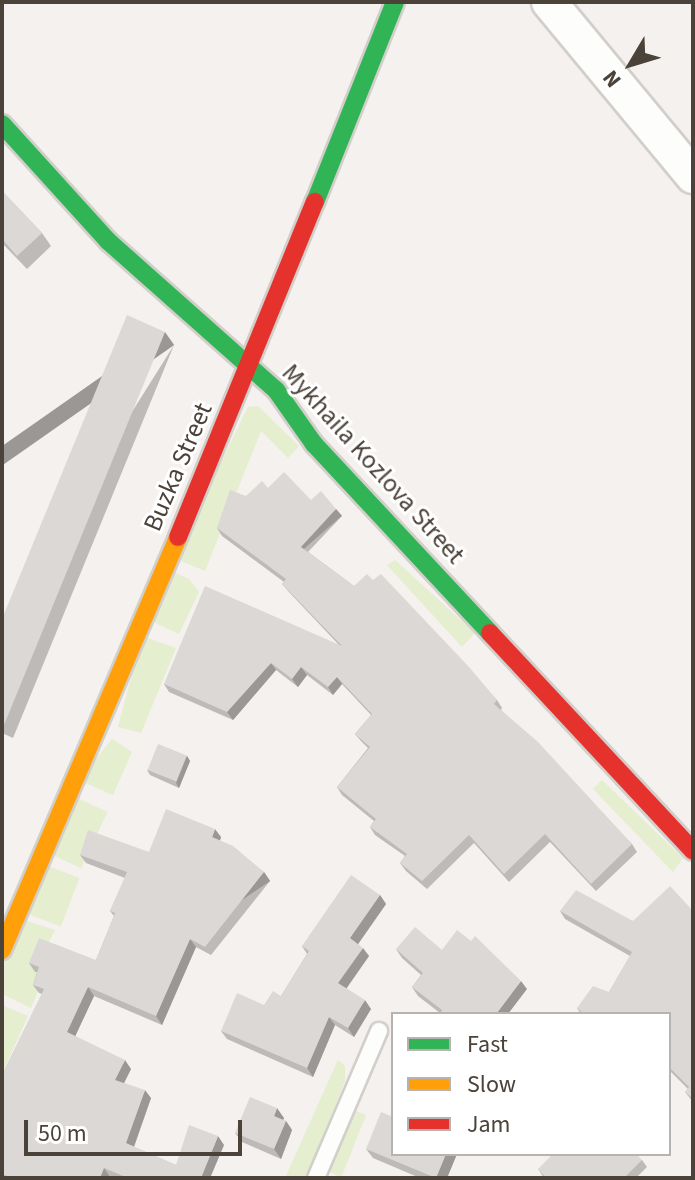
<!DOCTYPE html>
<style>
body{margin:0}
#map{position:relative;width:695px;height:1180px;overflow:hidden;background:#f4f1ee;font-family:"Source Sans 3",sans-serif}
div>[style]{position:absolute}
.green>*{inset:0;background:#e5eece;transform-origin:0 0}
.roads{filter:drop-shadow(2px 0 #d2cfcb) drop-shadow(-2px 0 #d2cfcb) drop-shadow(0 2px #d2cfcb) drop-shadow(0 -2px #d2cfcb)}
.lane>*{height:16px;margin:-8px;padding:0 8px;transform-origin:8px;border-radius:8px;background:#fdfdfc}
.street>*{height:34px;margin:-17px;padding:0 17px;transform-origin:17px;border-radius:17px;background:#fdfdfc}
.fast>*{height:18px;margin:-9px;padding:0 9px;transform-origin:9px;border-radius:9px;background:#30b455}
.slow>*{height:18px;margin:-9px;padding:0 9px;transform-origin:9px;border-radius:9px;background:#ff9f0a}
.jam>*{height:18px;margin:-9px;padding:0 9px;transform-origin:9px;border-radius:9px;background:#e5322d}
.wall>*{inset:0;background:#bdbab7}
.shaded-wall>*{inset:0;background:#9a9795;transform-origin:0 0}
.building>*{inset:0;background:#dcd8d5;transform-origin:0 0}
span{translate:-50% -50%;white-space:nowrap;text-align:center;line-height:1.15;-webkit-text-stroke:6px #fff;paint-order:stroke}
.street-label{font-size:26px;color:#4b4239}
.frame{position:absolute;inset:0;border:4px solid #4b4239;pointer-events:none}
.legend{position:absolute;left:391px;top:1012px;width:280px;height:144px;box-sizing:border-box;background:#fff;border:2px solid #b7b3b0;margin:0;padding:10px 14px;list-style:none;font-size:24px;color:#4b4239}
.legend li{display:flex;align-items:center;gap:16px;height:40px}
.legend b{width:40px;border:2px solid #b7b3b0}
.north{position:absolute;left:591px;top:24px;width:80px;height:80px;-webkit-text-stroke:6px #fff;paint-order:stroke;rotate:232deg;font-size:22px;font-weight:700;line-height:32px;text-align:center;color:#4b4239}
.north::after{content:'';display:block;margin:auto;width:28px;height:36px;background:#4b4239;clip-path:polygon(50% 0,100% 100%,50% 72%,0 100%)}
.scale{position:absolute;left:24px;top:1120px;width:218px;height:36px;box-sizing:border-box;border:4px solid #4b4239;border-top:0;padding-left:10px;font-size:24px;line-height:28px;white-space:nowrap;color:#4b4239;-webkit-text-stroke:6px #fff;paint-order:stroke}
</style>
<div id="map">
<div class="green">
<i style="clip-path:polygon(258px 406px,299px 446px,288px 458px,261px 431px,205px 571px,174px 558px,248px 407px)"></i>
<i style="clip-path:polygon(395px 560px,475px 633px,462px 647px,387px 565px)"></i>
<i style="clip-path:polygon(169px 570px,189px 579px,199px 592px,179px 634px,149px 620px)"></i>
<i style="clip-path:polygon(142px 636px,176px 648px,141px 733px,118px 727px)"></i>
<i style="clip-path:polygon(112px 739px,132px 752px,113px 795px,79px 780px)"></i>
<i style="clip-path:polygon(602px 780px,683px 858px,673px 872px,593px 789px)"></i>
<i style="left:73px;top:796px;width:38px;height:62px;rotate:25deg"></i>
<i style="left:43px;top:864px;width:39px;height:52px;rotate:21deg"></i>
<i style="clip-path:polygon(21px 919px,55px 930px,34px 971px,44px 976px,31px 1008px,2px 994px,2px 968px)"></i>
<i style="clip-path:polygon(2px 1005px,28px 1016px,2px 1074px)"></i>
<i style="clip-path:polygon(338px 1060px,345px 1066px,345px 1081px,306px 1178px,285px 1178px)"></i>
<i style="clip-path:polygon(356px 1111px,366px 1115px,341px 1178px,328px 1170px)"></i>
</div>
<div class="roads">
<div class="lane">
<i style="left:316px;top:1178px;width:160px;rotate:-66.8deg"></i>
</div>
<div class="street">
<i style="left:549px;top:2px;width:226px;rotate:50.4deg"></i>
</div>
<div class="fast">
<i style="left:2px;top:124px;width:158px;rotate:47.8deg"></i>
<i style="left:108px;top:241px;width:225px;rotate:41.6deg"></i>
<i style="left:276px;top:390px;width:66px;rotate:54.9deg"></i>
<i style="left:314px;top:444px;width:258px;rotate:47deg"></i>
<i style="left:315px;top:202px;width:215px;rotate:-68.2deg"></i>
</div>
<div class="slow">
<i style="left:2px;top:950px;width:449px;rotate:-66.9deg"></i>
</div>
<div class="jam">
<i style="left:178px;top:537px;width:362px;rotate:-67.8deg"></i>
<i style="left:490px;top:633px;width:298px;rotate:47deg"></i>
</div>
</div>
<div class="wall">
<i style="clip-path:polygon(2px 191px,42px 233px,51px 246px,27px 269px,2px 243px)"></i>
<i style="clip-path:polygon(174px 345px,13px 738px,2px 733px,2px 619px)"></i>
<i style="clip-path:polygon(268px 488px,336px 509px,342px 516px,308px 552px,354px 586px,373px 580px,497px 700px,502px 708px,501px 710px,632px 844px,637px 852px,596px 891px,550px 842px,509px 882px,474px 843px,427px 889px,406px 871px,400px 863px,405px 856px,375px 835px,370px 827px,374px 821px,342px 795px,337px 787px,368px 748px,361px 741px,355px 734px,371px 715px,342px 684px,333px 695px,307px 675px,298px 687px,276px 670px,233px 720px,169px 692px,164px 684px,339px 645px,288px 591px,282px 584px,284px 582px,222px 536px,217px 528px,246px 496px)"></i>
<i style="clip-path:polygon(187px 756px,190px 761px,179px 788px,150px 775px,147px 770px)"></i>
<i style="clip-path:polygon(221px 837px,220px 841px,264px 872px,270px 881px,211px 955px,196px 947px,162px 1025px,94px 996px,75px 1036px,131px 1069px,124px 1083px,151px 1098px,134px 1147px,176px 1165px,224px 1145px,210px 1178px,113px 1178px,110px 1177px,109px 1178px,2px 1178px,2px 1073px,3px 1073px,42px 994px,39px 993px,33px 985px,37px 972px,35px 972px,29px 963px,96px 960px,114px 916px,110px 911px,125px 878px,86px 863px,80px 855px,149px 852px)"></i>
<i style="clip-path:polygon(380px 895px,386px 904px,358px 944px,369px 956px,346px 988px,371px 1009px,354px 1037px,335px 1025px,313px 1077px,227px 1039px,221px 1031px,264px 1005px,281px 996px,307px 954px,302px 946px)"></i>
<i style="clip-path:polygon(560px 911px,633px 921px,693px 911px,693px 1102px,685px 1092px,688px 1089px,669px 1070px,669px 1014px,581px 1014px,577px 1008px,609px 992px,630px 956px,565px 919px)"></i>
<i style="clip-path:polygon(396px 949px,442px 950px,527px 989px,440px 1013px,418px 996px,412px 987px,421px 975px,402px 958px)"></i>
<i style="clip-path:polygon(284px 1118px,283px 1120px,286px 1121px,292px 1130px,281px 1159px,242px 1142px,235px 1133px)"></i>
<i style="clip-path:polygon(366px 1149px,393px 1154px,457px 1154px,447px 1178px,420px 1178px,373px 1158px)"></i>
<i style="clip-path:polygon(642px 1160px,647px 1167px,636px 1178px,544px 1178px,538px 1169px)"></i>
</div>
<div class="shaded-wall">
<i style="left:165px;top:332px;width:16px;height:425px;rotate:55deg"></i>
<i style="left:336px;top:509px;width:9px;height:52px;rotate:49deg"></i>
<i style="clip-path:polygon(271px 663px,276px 670px,233px 720px,227px 712px)"></i>
<i style="clip-path:polygon(301px 667px,307px 675px,298px 687px,292px 679px)"></i>
<i style="clip-path:polygon(337px 677px,342px 684px,333px 695px,328px 687px)"></i>
<i style="clip-path:polygon(187px 756px,190px 761px,179px 788px,176px 783px)"></i>
<i style="clip-path:polygon(215px 829px,221px 837px,218px 846px,212px 837px)"></i>
<i style="left:264px;top:872px;width:11px;height:95px;rotate:56deg"></i>
<i style="clip-path:polygon(380px 895px,386px 904px,356px 947px,350px 938px)"></i>
<i style="clip-path:polygon(190px 939px,196px 947px,162px 1025px,156px 1016px)"></i>
<i style="clip-path:polygon(363px 948px,369px 956px,344px 992px,338px 983px)"></i>
<i style="clip-path:polygon(521px 981px,527px 989px,508px 1014px,496px 1014px)"></i>
<i style="clip-path:polygon(88px 987px,94px 996px,73px 1041px,67px 1032px)"></i>
<i style="clip-path:polygon(365px 1000px,371px 1009px,354px 1037px,348px 1028px)"></i>
<i style="clip-path:polygon(329px 1017px,335px 1025px,313px 1077px,307px 1068px)"></i>
<i style="clip-path:polygon(125px 1060px,131px 1069px,121px 1089px,115px 1080px)"></i>
<i style="clip-path:polygon(145px 1090px,151px 1098px,132px 1152px,126px 1143px)"></i>
<i style="clip-path:polygon(277px 1108px,284px 1118px,281px 1125px,274px 1116px)"></i>
<i style="clip-path:polygon(286px 1121px,292px 1130px,281px 1159px,274px 1149px)"></i>
<i style="clip-path:polygon(218px 1136px,224px 1145px,210px 1178px,201px 1178px)"></i>
<i style="clip-path:polygon(446px 1154px,457px 1154px,447px 1178px,436px 1178px)"></i>
<i style="clip-path:polygon(104px 1168px,110px 1177px,109px 1178px,100px 1178px)"></i>
</div>
<div class="building">
<i style="clip-path:polygon(2px 191px,42px 233px,17px 256px,2px 239px)"></i>
<i style="clip-path:polygon(127px 315px,165px 332px,4px 725px,2px 724px,2px 619px)"></i>
<i style="clip-path:polygon(284px 472px,311px 500px,321px 491px,336px 509px,301px 547px,354px 586px,367px 574px,373px 580px,381px 574px,469px 667px,497px 700px,494px 704px,538px 742px,632px 844px,591px 884px,545px 834px,504px 874px,469px 835px,422px 881px,400px 863px,407px 854px,370px 827px,376px 819px,337px 787px,370px 747px,355px 734px,372px 714px,337px 677px,328px 687px,301px 667px,292px 679px,271px 663px,227px 712px,164px 684px,205px 586px,342px 646px,282px 584px,286px 579px,217px 528px,230px 490px,246px 496px,262px 481px,268px 488px)"></i>
<i style="left:158px;top:744px;width:31px;height:28px;rotate:22deg"></i>
<i style="clip-path:polygon(166px 809px,215px 829px,212px 837px,233px 846px,264px 872px,205px 947px,190px 939px,156px 1016px,88px 987px,67px 1032px,125px 1060px,115px 1080px,145px 1090px,126px 1143px,176px 1165px,189px 1125px,218px 1136px,201px 1178px,128px 1178px,104px 1168px,100px 1178px,12px 1178px,2px 1174px,2px 1073px,3px 1073px,44px 989px,33px 985px,39px 967px,29px 963px,39px 938px,96px 960px,115px 913px,110px 911px,127px 872px,80px 855px,88px 830px,149px 852px)"></i>
<i style="clip-path:polygon(351px 875px,380px 895px,350px 938px,363px 948px,338px 983px,365px 1000px,348px 1028px,329px 1017px,307px 1068px,221px 1031px,237px 993px,264px 1005px,273px 991px,281px 996px,309px 951px,302px 946px)"></i>
<i style="clip-path:polygon(670px 886px,693px 911px,693px 1099px,685px 1092px,689px 1087px,669px 1067px,669px 1014px,584px 1014px,577px 1008px,593px 986px,609px 992px,632px 952px,560px 911px,576px 890px,633px 921px)"></i>
<i style="clip-path:polygon(415px 927px,442px 950px,457px 930px,471px 941px,475px 936px,521px 981px,496px 1014px,440px 1014px,442px 1010px,412px 987px,423px 973px,396px 949px)"></i>
<i style="clip-path:polygon(250px 1097px,277px 1108px,274px 1116px,286px 1121px,274px 1149px,235px 1133px)"></i>
<i style="clip-path:polygon(381px 1112px,393px 1117px,393px 1154px,446px 1154px,436px 1178px,366px 1149px)"></i>
<i style="clip-path:polygon(553px 1154px,636px 1154px,642px 1160px,624px 1178px,546px 1178px,538px 1169px)"></i>
</div>
<div class="street-label">
<span style="left:373px;top:464px;rotate:48deg">Mykhaila Kozlova Street</span>
<span style="left:178px;top:467px;rotate:-67deg">Buzka Street</span>
</div>
<div class="frame"></div>
<ul class="legend">
<li><b style="height:10px;background:#30b455"></b>Fast</li>
<li><b style="height:10px;background:#ff9f0a"></b>Slow</li>
<li><b style="height:10px;background:#e5322d"></b>Jam</li>
</ul>
<div class="north">N</div>
<div class="scale">50 m</div>
</div>
